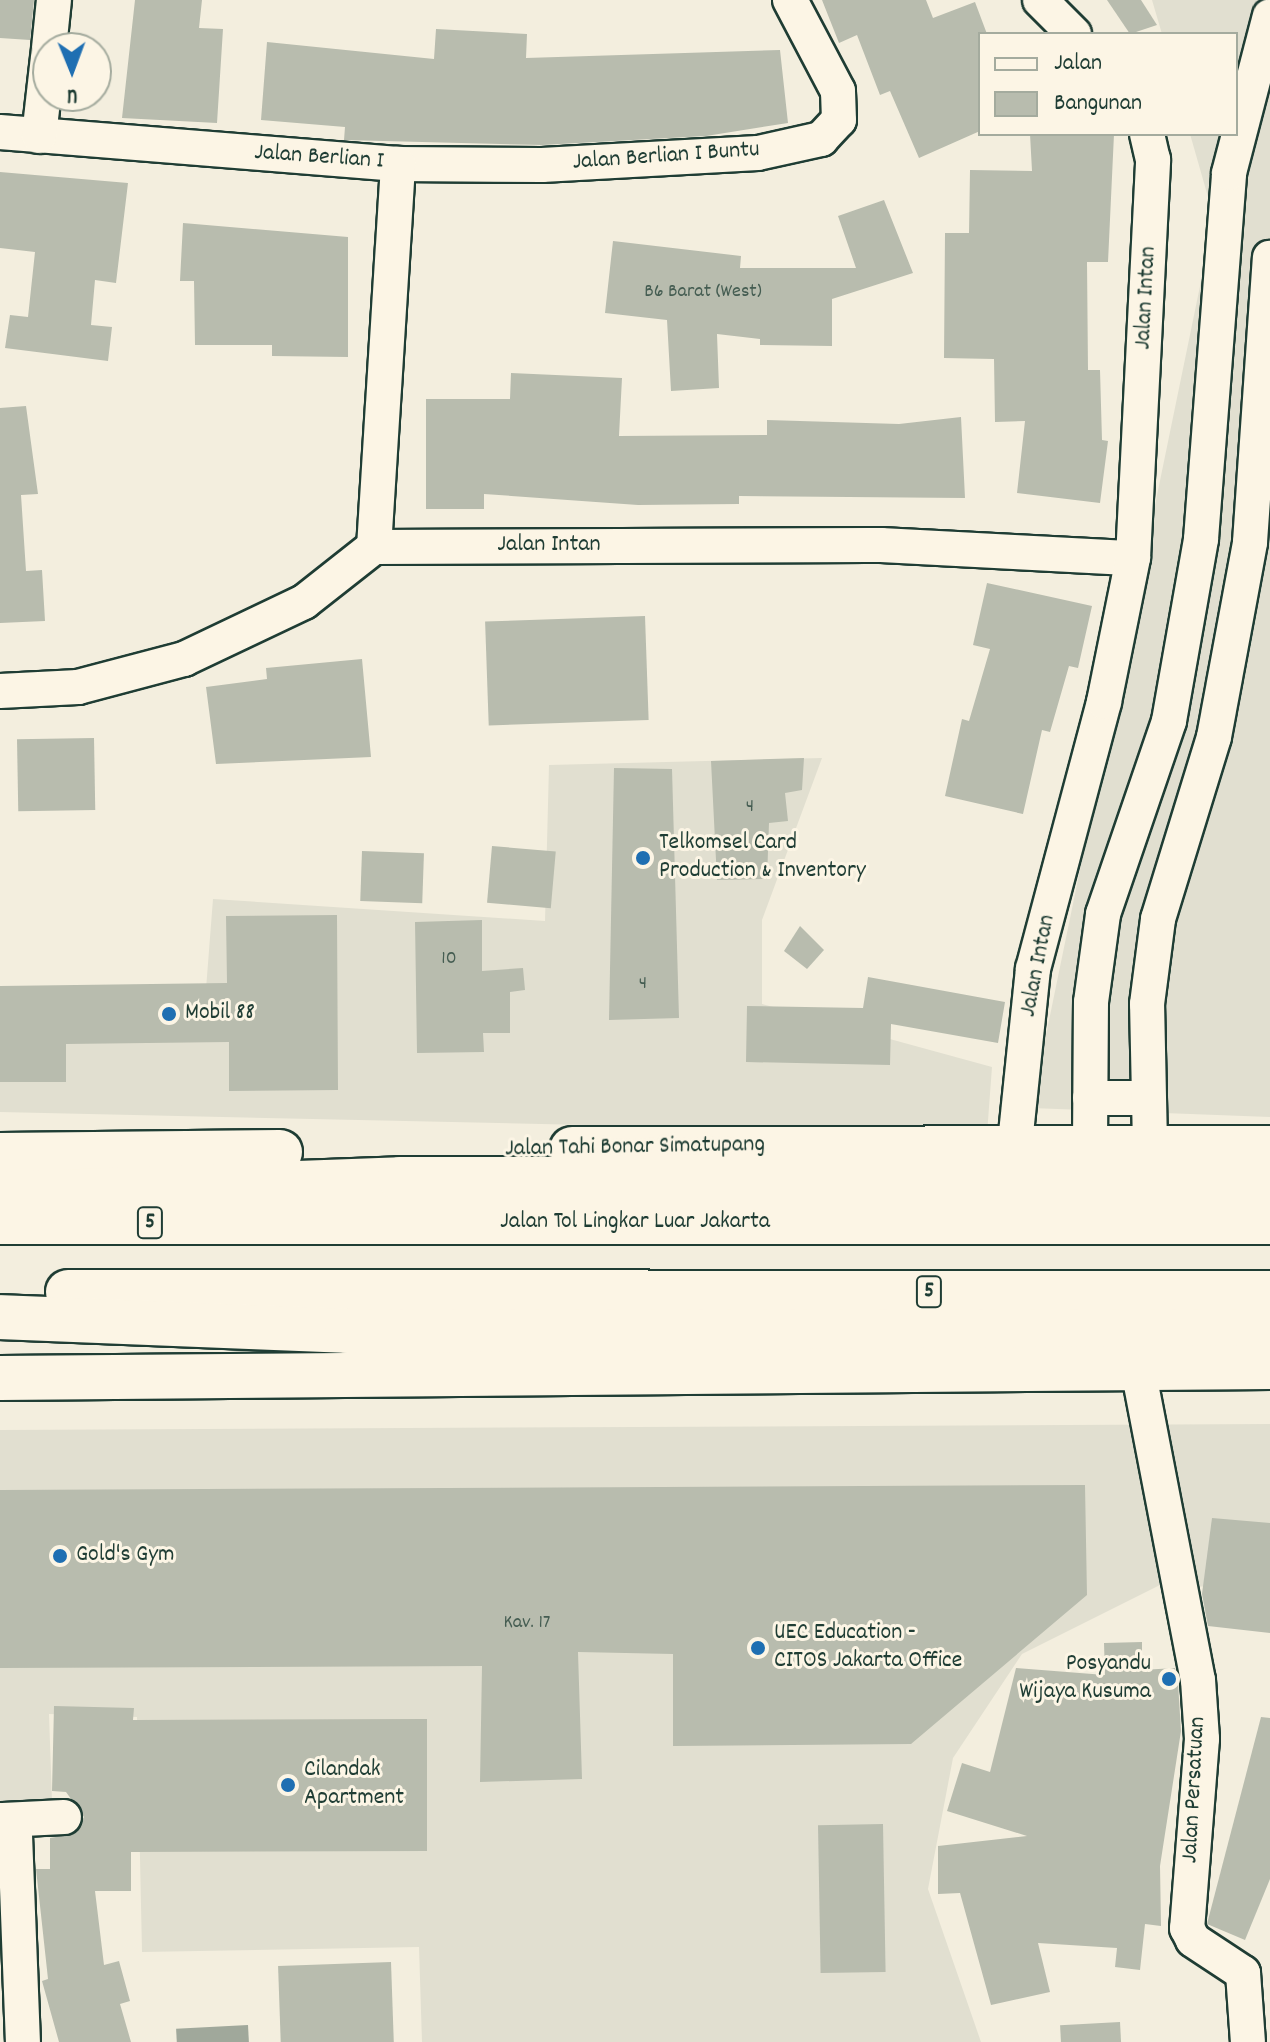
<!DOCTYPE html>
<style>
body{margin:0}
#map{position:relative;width:1270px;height:2042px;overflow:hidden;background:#f3eede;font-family:Dekko,sans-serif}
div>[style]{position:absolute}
.built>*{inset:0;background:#e1dfd0}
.water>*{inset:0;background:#a0a89b;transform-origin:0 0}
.building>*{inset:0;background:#b8bcae;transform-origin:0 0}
.roads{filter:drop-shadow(2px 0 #1f3d34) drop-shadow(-2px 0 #1f3d34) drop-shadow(0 2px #1f3d34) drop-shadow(0 -2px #1f3d34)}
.minor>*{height:34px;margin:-17px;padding:0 17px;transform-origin:17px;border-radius:17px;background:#fcf5e5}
.highway>*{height:44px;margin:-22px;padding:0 22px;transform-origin:22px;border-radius:22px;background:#fcf5e5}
.dots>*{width:22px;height:22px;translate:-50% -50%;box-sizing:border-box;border:4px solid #fcf5e5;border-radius:50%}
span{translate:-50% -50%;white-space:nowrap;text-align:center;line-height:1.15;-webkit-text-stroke:6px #fcf5e5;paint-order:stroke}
.number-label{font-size:20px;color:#455d52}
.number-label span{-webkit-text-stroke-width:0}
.shield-label span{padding:2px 6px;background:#fcf5e5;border:2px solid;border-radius:6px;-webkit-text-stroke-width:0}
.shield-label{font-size:22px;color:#1f3d34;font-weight:700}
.street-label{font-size:24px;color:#1f3d34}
.poi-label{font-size:24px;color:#1f3d34}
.left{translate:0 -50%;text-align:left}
.right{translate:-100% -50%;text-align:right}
.legend{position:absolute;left:978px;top:32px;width:260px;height:104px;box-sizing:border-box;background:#fcf5e5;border:2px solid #a4ab9e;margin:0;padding:10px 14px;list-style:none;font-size:24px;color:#1f3d34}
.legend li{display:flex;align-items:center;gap:16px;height:40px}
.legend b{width:40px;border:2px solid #a4ab9e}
.north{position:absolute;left:32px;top:32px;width:80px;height:80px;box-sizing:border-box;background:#fcf5e5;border:2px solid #a4ab9e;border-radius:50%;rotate:179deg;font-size:22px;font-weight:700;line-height:32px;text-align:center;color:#1f3d34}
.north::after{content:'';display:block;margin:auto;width:28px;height:36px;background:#1f6fb2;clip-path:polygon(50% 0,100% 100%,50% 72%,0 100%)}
</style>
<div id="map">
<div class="built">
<i style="clip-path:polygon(1152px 0,1270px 0,1270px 1117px,1031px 1108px,1214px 218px,1190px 134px,1236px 134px,1236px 34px,1162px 34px)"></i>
<i style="clip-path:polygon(822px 758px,762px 920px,762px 1004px,992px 1067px,987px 1134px,0 1112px,0 986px,206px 989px,213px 899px,545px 921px,549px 765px)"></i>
<i style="clip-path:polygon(1270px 1424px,1270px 1591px,1162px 1584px,1022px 1654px,953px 1758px,928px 1889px,981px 2042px,422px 2042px,419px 1947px,142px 1952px,137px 1717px,49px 1714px,53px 1830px,0 1834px,0 1430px)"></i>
</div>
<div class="water">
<i style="left:248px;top:2025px;width:17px;height:72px;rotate:87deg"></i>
</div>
<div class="building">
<i style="clip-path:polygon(0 0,34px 0,30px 40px,0 38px)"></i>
<i style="clip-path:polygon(135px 0,202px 0,199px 28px,223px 29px,217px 123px,122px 118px)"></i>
<i style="clip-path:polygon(822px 0,926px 0,933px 18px,975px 2px,987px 34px,980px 34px,980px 131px,919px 158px,890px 91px,880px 95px,857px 35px,839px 43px)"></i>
<i style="clip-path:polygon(1107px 0,1141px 0,1157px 25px,1130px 34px)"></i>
<i style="clip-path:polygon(436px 29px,527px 34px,526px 58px,780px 50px,788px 123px,706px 136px,542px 145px,344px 140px,345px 127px,261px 120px,267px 42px,434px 59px)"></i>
<i style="clip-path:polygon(1030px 134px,1114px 134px,1108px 262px,1087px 262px,1088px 370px,1100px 370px,1102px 440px,1108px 441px,1100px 503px,1017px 493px,1025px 421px,995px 422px,994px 359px,944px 358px,945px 233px,969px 233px,970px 170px,1032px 171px)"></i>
<i style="clip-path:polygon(0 172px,128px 183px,116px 283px,95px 280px,91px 325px,112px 327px,108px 361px,5px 348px,10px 315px,28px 317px,35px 252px,0 248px)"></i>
<i style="clip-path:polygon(884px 200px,913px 273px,832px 299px,832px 346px,760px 345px,760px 339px,717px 334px,719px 388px,671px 391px,667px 320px,605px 313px,613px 241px,741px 256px,740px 268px,856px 268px,838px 216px)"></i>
<i style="clip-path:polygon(183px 223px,348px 237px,348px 357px,272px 356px,272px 345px,195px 345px,194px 281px,180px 281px)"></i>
<i style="clip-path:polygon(511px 373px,622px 378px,619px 436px,767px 435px,767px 420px,899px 424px,961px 417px,965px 498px,739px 496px,739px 504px,638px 505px,484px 494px,484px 509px,426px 509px,426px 399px,510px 399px)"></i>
<i style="clip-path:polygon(26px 406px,38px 494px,21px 495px,26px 571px,42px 570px,45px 621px,0 623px,0 408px)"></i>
<i style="clip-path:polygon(987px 583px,1092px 606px,1078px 668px,1069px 666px,1050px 732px,1042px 730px,1023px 814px,945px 796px,962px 719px,969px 721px,990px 649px,973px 645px)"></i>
<i style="left:645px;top:616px;width:104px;height:160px;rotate:88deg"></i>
<i style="clip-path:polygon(362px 659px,371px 757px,216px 764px,206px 687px,267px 679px,266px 668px)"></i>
<i style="left:94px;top:738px;width:72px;height:77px;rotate:89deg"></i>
<i style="clip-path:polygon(804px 758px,802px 790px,785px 793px,788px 821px,769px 823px,767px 879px,717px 880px,711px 761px)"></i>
<i style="clip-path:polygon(614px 768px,672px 769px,679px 1018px,609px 1020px)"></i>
<i style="left:492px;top:846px;width:64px;height:57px;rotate:5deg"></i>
<i style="left:362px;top:851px;width:62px;height:50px;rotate:2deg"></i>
<i style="clip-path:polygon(337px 915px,338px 1090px,229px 1091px,229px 1042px,66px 1044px,66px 1082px,0 1082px,0 986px,227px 983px,226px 916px)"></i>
<i style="clip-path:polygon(482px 920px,482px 971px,523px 968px,525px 990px,510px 992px,510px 1033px,483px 1033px,484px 1052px,417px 1053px,415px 922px)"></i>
<i style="clip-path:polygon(800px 926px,824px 950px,807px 969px,784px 951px)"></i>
<i style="clip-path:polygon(868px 977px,1005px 1002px,998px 1043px,891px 1024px,890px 1065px,746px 1062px,747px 1006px,863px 1008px)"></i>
<i style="clip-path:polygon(1085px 1485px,1087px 1595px,911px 1744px,673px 1746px,673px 1654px,578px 1652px,582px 1779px,480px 1782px,482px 1666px,0 1668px,0 1490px)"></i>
<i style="clip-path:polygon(1212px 1518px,1270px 1523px,1270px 1633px,1208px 1626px,1202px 1594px)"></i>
<i style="clip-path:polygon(1142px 1642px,1142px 1670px,1175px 1668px,1178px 1683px,1181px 1731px,1160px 1866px,1161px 1926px,1145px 1924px,1140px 1970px,1115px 1967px,1117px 1948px,1038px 1943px,1050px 1992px,991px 2005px,960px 1893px,938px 1894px,938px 1846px,1027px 1836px,947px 1811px,962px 1763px,990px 1772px,1016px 1668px,1105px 1675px,1104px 1643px)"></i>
<i style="clip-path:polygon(54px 1706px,134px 1708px,133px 1720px,427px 1719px,427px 1851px,131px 1852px,131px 1891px,95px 1891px,104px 1965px,119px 1961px,130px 2001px,120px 2004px,131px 2042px,59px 2042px,42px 1981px,48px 1979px,36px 1869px,50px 1869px,50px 1838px,74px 1834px,84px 1817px,66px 1792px,52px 1791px)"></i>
<i style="clip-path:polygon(1261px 1717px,1270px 1718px,1270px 1879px,1245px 1940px,1207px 1924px)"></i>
<i style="left:883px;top:1824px;width:148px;height:65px;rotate:89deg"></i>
<i style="left:391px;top:1962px;width:80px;height:113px;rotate:88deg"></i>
<i style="left:1120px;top:2022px;width:20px;height:60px;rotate:87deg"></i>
</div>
<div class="roads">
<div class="minor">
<i style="left:1040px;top:0;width:48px;rotate:45deg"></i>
<i style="left:49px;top:48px;width:48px;rotate:-84.1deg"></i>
<i style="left:0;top:132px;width:399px;rotate:4.6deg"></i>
<i style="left:398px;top:164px;width:144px;rotate:0.4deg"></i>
<i style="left:542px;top:165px;width:216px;rotate:-3.2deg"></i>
<i style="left:758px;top:153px;width:65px;rotate:-12.5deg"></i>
<i style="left:821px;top:139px;width:26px;rotate:-47deg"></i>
<i style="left:839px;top:120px;width:29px;rotate:-92deg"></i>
<i style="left:838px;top:91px;width:103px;rotate:-117.8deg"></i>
<i style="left:39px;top:136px;width:80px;rotate:-83.5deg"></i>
<i style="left:374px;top:547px;width:384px;rotate:-86.4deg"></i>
<i style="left:0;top:691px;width:78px;rotate:-2.9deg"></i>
<i style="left:78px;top:687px;width:110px;rotate:-14.8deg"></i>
<i style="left:184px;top:659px;width:133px;rotate:-25.4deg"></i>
<i style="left:304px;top:602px;width:89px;rotate:-38.2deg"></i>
<i style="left:374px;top:547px;width:507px;rotate:-0.23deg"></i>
<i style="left:881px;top:545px;width:252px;rotate:3deg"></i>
<i style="left:1090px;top:1098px;width:58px"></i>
<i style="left:1015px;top:1143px;width:175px;rotate:-84.1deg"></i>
<i style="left:1033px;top:969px;width:276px;rotate:-75.1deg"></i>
<i style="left:1104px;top:702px;width:147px;rotate:-78.6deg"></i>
<i style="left:1133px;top:558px;width:399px;rotate:-87.1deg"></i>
<i style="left:1153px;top:160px;width:27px;rotate:-103deg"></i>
<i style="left:1090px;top:1144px;width:142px;rotate:-89.6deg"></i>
<i style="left:1091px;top:1002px;width:89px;rotate:-82.2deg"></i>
<i style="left:1103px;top:914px;width:204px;rotate:-71.1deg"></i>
<i style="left:1169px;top:721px;width:185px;rotate:-80deg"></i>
<i style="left:1201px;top:539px;width:367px;rotate:-85.6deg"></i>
<i style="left:1229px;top:173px;width:162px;rotate:-75.4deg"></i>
<i style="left:1150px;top:1145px;width:141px;rotate:-91.2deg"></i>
<i style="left:1147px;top:1004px;width:86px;rotate:-82.6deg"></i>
<i style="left:1158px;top:919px;width:190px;rotate:-72.9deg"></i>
<i style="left:1214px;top:737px;width:198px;rotate:-79.5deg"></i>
<i style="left:1250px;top:542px;width:285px;rotate:-86deg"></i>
<i style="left:1138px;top:1369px;width:317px;rotate:79.1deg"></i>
<i style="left:1198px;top:1680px;width:59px;rotate:86.1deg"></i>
<i style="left:1202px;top:1739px;width:190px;rotate:94.5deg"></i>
<i style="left:1187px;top:1928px;width:13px;rotate:63deg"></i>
<i style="left:1193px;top:1940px;width:60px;rotate:33.4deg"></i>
<i style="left:1243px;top:1973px;width:69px;rotate:85.9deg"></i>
<i style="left:0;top:1820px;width:21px;rotate:45deg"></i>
<i style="left:15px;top:1835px;width:207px;rotate:87.8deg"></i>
<i style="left:3px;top:1820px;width:61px;rotate:-2.8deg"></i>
</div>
<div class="highway">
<i style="left:572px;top:1149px;width:698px;rotate:-0.08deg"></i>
<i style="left:0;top:1155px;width:280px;rotate:-0.6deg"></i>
<i style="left:0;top:1194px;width:400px;rotate:-2.1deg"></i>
<i style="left:400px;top:1179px;width:870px;rotate:-0.07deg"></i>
<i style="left:0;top:1222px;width:1270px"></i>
<i style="left:68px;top:1292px;width:1202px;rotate:0.05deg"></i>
<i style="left:0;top:1317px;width:347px;rotate:2.3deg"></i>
<i style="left:347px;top:1331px;width:923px;rotate:0.06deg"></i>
<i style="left:0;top:1378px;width:1270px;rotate:-0.5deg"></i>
</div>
</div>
<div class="dots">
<i style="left:643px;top:858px;background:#1f6fb2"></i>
<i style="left:169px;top:1014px;background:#1f6fb2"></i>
<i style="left:60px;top:1556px;background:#1f6fb2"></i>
<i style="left:758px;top:1648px;background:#1f6fb2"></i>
<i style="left:1169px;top:1679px;background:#1f6fb2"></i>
<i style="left:288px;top:1785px;background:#1f6fb2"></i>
</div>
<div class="number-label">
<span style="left:703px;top:292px">B6 Barat (West)</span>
<span style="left:750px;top:807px">4</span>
<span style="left:449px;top:959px">10</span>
<span style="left:643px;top:984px">4</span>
<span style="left:527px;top:1623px">Kav. 17</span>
</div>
<div class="shield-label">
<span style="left:150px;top:1223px">5</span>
<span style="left:929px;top:1292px">5</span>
</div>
<div class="street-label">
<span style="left:666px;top:157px;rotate:-4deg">Jalan Berlian I Buntu</span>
<span style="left:319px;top:158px;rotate:4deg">Jalan Berlian I</span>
<span style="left:1147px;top:298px;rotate:-87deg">Jalan Intan</span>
<span style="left:549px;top:546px">Jalan Intan</span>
<span style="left:1039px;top:966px;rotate:-79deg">Jalan Intan</span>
<span style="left:635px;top:1148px;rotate:-1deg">Jalan Tahi Bonar Simatupang</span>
<span style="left:635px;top:1223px">Jalan Tol Lingkar Luar Jakarta</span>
<span style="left:1195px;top:1790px;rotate:-87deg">Jalan Persatuan</span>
</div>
<div class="poi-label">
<span class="left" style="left:659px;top:858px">Telkomsel Card<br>Production &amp; Inventory</span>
<span class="left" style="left:185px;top:1014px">Mobil 88</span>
<span class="left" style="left:76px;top:1556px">Gold's Gym</span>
<span class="left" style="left:774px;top:1648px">UEC Education -<br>CITOS Jakarta Office</span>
<span class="right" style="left:1151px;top:1679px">Posyandu<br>Wijaya Kusuma</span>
<span class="left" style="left:304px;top:1785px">Cilandak<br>Apartment</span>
</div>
<ul class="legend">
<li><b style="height:10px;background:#fcf5e5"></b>Jalan</li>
<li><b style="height:22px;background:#b8bcae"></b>Bangunan</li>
</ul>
<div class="north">U</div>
</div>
